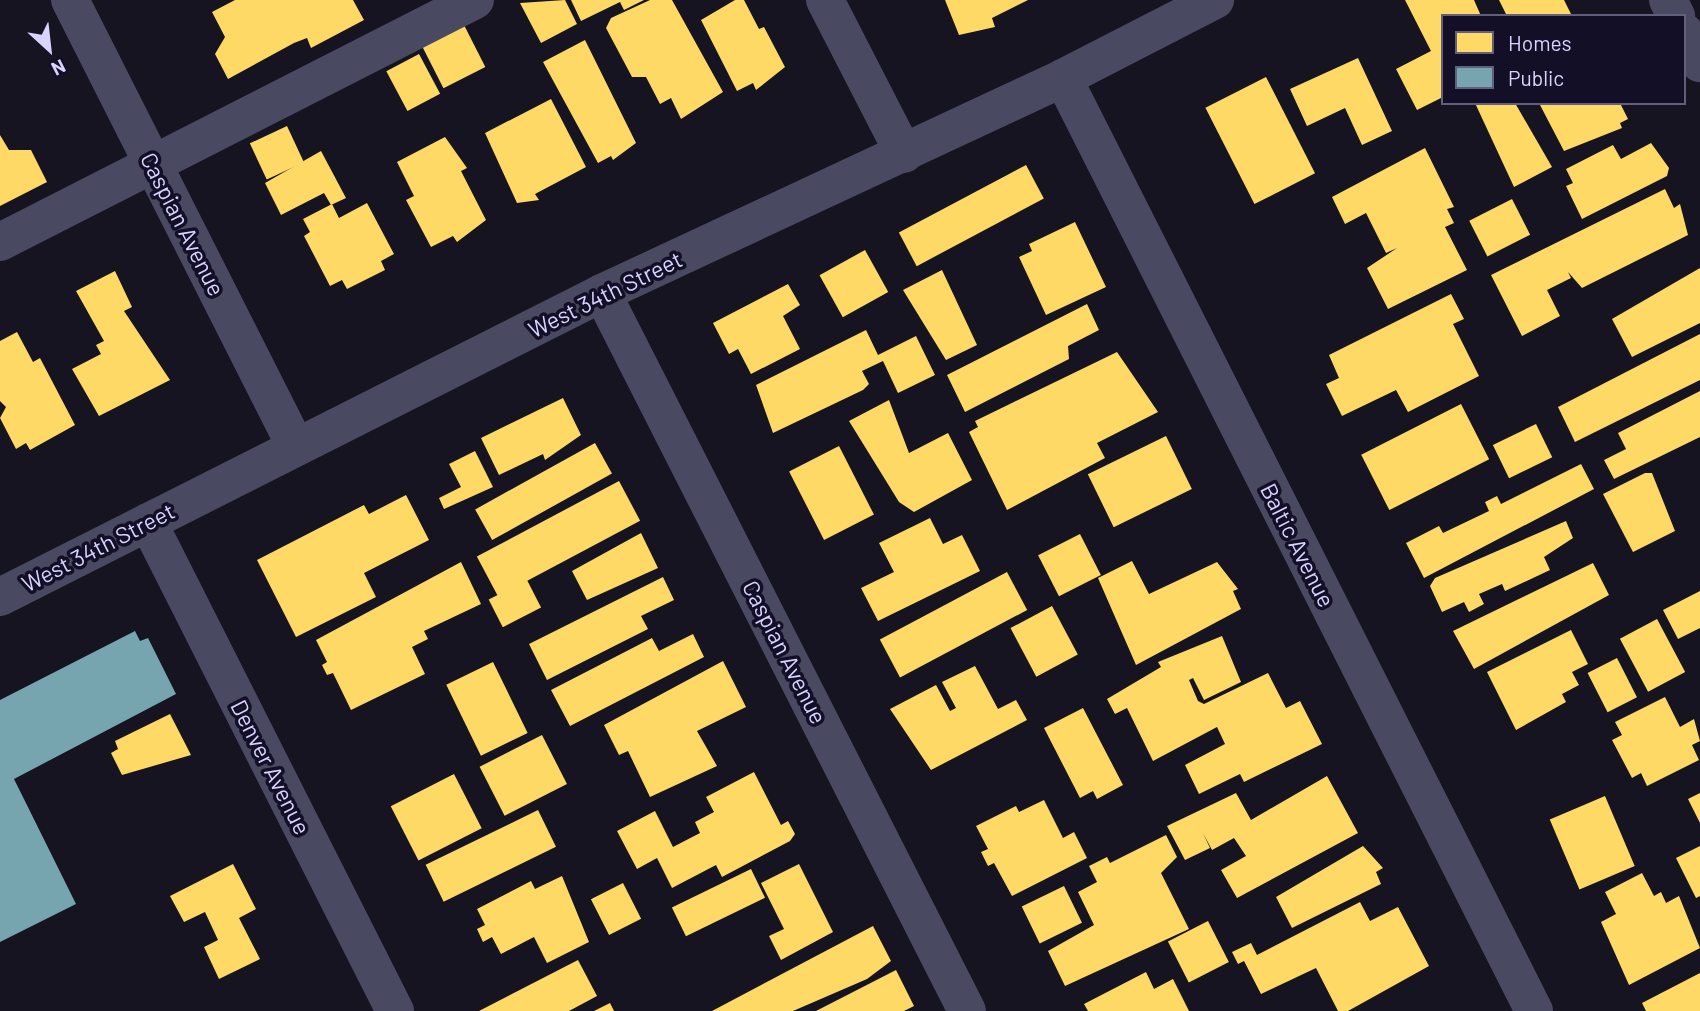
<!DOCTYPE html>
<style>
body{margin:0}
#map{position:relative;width:1700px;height:1011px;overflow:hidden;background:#161421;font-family:Barlow,sans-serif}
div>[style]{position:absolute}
.homes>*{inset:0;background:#ffd966;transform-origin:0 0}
.public>*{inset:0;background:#76a5af}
.minor>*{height:38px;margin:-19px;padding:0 19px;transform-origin:19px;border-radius:19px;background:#4a4962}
span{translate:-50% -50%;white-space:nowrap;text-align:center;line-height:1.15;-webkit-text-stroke:7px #130f26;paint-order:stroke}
.street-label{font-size:23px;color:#d9d4ff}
.legend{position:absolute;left:1441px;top:14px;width:245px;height:91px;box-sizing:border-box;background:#130f26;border:2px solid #625e7d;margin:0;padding:9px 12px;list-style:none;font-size:21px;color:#d9d4ff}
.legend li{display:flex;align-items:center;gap:14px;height:35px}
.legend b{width:35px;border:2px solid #625e7d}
.north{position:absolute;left:14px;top:14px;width:70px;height:70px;-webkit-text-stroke:5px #130f26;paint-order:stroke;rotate:153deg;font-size:19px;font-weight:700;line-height:28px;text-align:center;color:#d9d4ff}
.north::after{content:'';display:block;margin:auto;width:24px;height:32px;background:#d9d4ff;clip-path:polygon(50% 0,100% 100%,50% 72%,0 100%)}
</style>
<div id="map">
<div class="homes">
<i style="clip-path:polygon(235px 0,353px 0,364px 20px,311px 48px,307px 38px,294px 43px,228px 79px,215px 54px,225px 37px,212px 12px)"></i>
<i style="clip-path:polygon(565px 0,577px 24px,541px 43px,520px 3px)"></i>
<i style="clip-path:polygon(571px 0,644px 0,624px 10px,620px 2px,581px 21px)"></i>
<i style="clip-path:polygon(650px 0,672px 0,723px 92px,681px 119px,671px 98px,660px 104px,646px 77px,632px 77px,606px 28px,611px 18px)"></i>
<i style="clip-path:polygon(735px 0,744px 0,759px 29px,764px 27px,785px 67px,756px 90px,753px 83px,737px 91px,701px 20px)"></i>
<i style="clip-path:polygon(945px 0,1028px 0,992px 18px,995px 27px,959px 35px)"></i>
<i style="clip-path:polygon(1405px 0,1474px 0,1481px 16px,1443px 16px,1443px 97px,1417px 110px,1396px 69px,1431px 51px)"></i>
<i style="clip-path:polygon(1499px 0,1564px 0,1572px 16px,1507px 16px)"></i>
<i style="left:464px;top:25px;width:47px;height:47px;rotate:63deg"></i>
<i style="clip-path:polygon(585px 40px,636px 143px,613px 160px,611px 156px,598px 163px,543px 62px)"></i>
<i style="left:419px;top:54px;width:45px;height:37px;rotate:62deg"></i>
<i style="clip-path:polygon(1358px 58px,1392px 131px,1362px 145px,1345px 108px,1307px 126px,1290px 89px)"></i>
<i style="left:1266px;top:77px;width:108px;height:68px;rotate:63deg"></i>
<i style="clip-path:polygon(551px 99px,586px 167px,535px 194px,539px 200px,517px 203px,485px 133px)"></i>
<i style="clip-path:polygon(1475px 103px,1515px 103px,1552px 167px,1514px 187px)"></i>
<i style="clip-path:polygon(1539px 103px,1620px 103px,1628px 119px,1620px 123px,1622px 128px,1564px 151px)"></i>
<i style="left:287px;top:126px;width:40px;height:41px;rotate:65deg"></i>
<i style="clip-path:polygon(0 135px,9px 150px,31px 150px,47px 182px,0 206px)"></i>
<i style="clip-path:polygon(445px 137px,467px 168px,461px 171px,486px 220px,457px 242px,453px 236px,431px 247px,406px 200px,414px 196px,397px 162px)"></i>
<i style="clip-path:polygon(1651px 143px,1669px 168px,1667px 176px,1582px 219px,1566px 186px,1573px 183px,1566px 169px,1613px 145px,1621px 159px)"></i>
<i style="clip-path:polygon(1425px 148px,1454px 207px,1447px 209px,1454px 223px,1445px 227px,1467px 270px,1388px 309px,1367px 268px,1397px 248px,1386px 253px,1366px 213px,1345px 224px,1332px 197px)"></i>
<i style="clip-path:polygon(321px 151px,346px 198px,331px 205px,324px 193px,281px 215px,265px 183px)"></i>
<i style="left:1026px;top:165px;width:38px;height:144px;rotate:62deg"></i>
<i style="clip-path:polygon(1665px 189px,1674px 208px,1680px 204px,1688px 235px,1582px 288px,1568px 272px,1571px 278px,1547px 290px,1560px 316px,1522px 336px,1491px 275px)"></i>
<i style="left:1512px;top:199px;width:40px;height:48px;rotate:63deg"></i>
<i style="clip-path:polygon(367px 203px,394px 254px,381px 261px,385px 270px,347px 289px,342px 280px,330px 286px,304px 236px,310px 232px,303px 219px,332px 204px,339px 218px)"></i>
<i style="clip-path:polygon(1075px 222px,1106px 287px,1046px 315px,1019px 257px,1032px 251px,1029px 244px)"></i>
<i style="left:865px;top:250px;width:48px;height:52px;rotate:61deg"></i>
<i style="clip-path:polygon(1700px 268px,1700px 323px,1632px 357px,1612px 319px)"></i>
<i style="clip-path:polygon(942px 270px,977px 345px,946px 360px,903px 290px)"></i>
<i style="clip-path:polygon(115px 271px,132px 307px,124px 311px,170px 380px,99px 416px,72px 369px,101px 354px,96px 345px,104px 341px,76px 291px)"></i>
<i style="clip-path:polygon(788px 284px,800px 305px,783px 316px,800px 349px,751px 374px,738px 349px,729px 354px,713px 323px)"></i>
<i style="clip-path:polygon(1451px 294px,1464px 319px,1453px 324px,1479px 376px,1408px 412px,1396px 390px,1342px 416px,1326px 384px,1339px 378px,1329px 355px)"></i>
<i style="clip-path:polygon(1087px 304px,1099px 330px,1068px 346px,1069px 359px,965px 412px,947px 375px)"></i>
<i style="clip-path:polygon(866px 330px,878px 355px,916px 336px,935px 375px,898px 393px,883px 361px,862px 371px,869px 384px,863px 390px,773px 433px,756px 385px)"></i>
<i style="clip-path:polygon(17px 332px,33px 362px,40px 358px,75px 425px,30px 450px,26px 443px,16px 449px,0 418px,6px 407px,0 401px,0 341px)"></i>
<i style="clip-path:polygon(1700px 334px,1700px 380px,1575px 442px,1558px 407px)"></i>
<i style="clip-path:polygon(1117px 352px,1158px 412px,1097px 443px,1105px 458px,1007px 510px,969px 432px,978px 427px,975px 421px)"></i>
<i style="clip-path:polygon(1700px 391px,1700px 437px,1614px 479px,1604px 460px,1626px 449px,1618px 433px)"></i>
<i style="clip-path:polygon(563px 398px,581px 435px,545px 460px,543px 454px,499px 475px,481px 438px)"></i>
<i style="clip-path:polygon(889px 400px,909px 453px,948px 433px,972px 480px,914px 512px,899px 502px,849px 421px)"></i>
<i style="left:1461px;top:404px;width:62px;height:112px;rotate:63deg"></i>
<i style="left:1536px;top:424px;width:37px;height:48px;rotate:64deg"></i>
<i style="left:1166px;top:436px;width:59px;height:87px;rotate:64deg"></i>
<i style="left:595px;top:443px;width:35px;height:137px;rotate:61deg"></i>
<i style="left:839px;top:446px;width:77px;height:56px;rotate:63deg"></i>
<i style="clip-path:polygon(475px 451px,493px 487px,444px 509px,439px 498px,461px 487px,449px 464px)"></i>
<i style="clip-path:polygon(1581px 464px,1594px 489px,1424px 578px,1406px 543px,1439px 526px,1443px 533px,1489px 511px,1485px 502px,1497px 496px,1501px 504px)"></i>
<i style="clip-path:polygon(1645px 473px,1652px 473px,1675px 531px,1633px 552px,1603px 494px)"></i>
<i style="left:619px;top:481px;width:45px;height:161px;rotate:62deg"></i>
<i style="clip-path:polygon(406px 495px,429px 540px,364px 573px,376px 597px,296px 637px,257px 560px,364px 505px,369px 514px)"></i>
<i style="clip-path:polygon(930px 518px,943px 544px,962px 535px,980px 571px,878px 621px,861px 588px,894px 572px,879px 543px)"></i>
<i style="clip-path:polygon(1566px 521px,1573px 538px,1544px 557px,1550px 570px,1505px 591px,1502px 584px,1479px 594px,1484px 604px,1469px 612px,1464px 602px,1442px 612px,1430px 586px,1435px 578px)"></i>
<i style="clip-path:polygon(641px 533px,658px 568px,587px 600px,572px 571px)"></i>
<i style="left:1080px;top:534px;width:46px;height:47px;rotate:63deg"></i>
<i style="clip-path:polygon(1132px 561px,1149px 594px,1217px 562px,1238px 589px,1233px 591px,1241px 609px,1136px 665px,1098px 578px)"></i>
<i style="clip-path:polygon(461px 562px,481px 604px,424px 631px,428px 639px,412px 647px,425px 674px,351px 710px,333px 673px,327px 675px,322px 665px,327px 662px,316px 640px)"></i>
<i style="clip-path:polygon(1593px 563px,1609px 595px,1474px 669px,1453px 631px)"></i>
<i style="left:1007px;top:572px;width:43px;height:144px;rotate:62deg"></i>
<i style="clip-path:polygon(663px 577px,674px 600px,641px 616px,648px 629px,547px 680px,529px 644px)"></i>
<i style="left:527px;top:580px;width:31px;height:43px;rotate:63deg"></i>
<i style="clip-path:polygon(1700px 591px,1700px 628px,1678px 639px,1663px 610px)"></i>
<i style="left:1052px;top:606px;width:55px;height:47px;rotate:62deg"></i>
<i style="left:1657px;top:619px;width:60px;height:42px;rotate:62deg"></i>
<i style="clip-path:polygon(1571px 630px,1588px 664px,1572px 672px,1579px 685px,1562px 694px,1566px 702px,1516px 730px,1487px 672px)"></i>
<i style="clip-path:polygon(693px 634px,704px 657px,570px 726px,551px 690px,652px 638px,659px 651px)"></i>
<i style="clip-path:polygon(1222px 636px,1241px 682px,1204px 700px,1193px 678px,1189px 680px,1198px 701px,1204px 704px,1268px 673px,1286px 708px,1300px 701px,1322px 744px,1244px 782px,1240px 774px,1199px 794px,1185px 765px,1225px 744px,1217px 727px,1153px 761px,1127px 708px,1115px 714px,1107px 699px,1161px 667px,1158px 662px)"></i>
<i style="left:1617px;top:658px;width:44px;height:33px;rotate:63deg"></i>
<i style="clip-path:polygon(723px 661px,746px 707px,697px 731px,717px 766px,650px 797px,628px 751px,619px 755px,604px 725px)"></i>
<i style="left:493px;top:662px;width:79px;height:52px;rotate:64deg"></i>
<i style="clip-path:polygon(975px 666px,998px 709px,1016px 700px,1027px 720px,931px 770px,890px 709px,936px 685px,950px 711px,956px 708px,942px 682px)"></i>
<i style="clip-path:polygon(1665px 697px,1680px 727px,1694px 719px,1700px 741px,1692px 745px,1699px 760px,1647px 786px,1641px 773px,1632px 778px,1612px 740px,1622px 735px,1615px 722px)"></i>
<i style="clip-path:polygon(1083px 708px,1123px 785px,1097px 799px,1093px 791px,1080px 798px,1044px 728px)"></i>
<i style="clip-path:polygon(170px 714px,191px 755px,122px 775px,111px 753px,118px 749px,115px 741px)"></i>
<i style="left:542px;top:735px;width:55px;height:70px;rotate:63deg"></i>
<i style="clip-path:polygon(754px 772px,781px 825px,788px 821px,795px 834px,790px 841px,722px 877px,716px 865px,672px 888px,657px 858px,637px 869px,617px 831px,655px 811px,673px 847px,700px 833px,695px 822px,714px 812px,706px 797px)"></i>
<i style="left:454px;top:774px;width:61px;height:71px;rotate:63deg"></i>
<i style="clip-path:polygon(1327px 776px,1358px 833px,1237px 898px,1221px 870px,1246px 856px,1234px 838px,1212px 850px,1203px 833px,1210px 848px,1185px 860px,1167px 826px,1236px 793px,1251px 820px)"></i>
<i style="clip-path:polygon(1700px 793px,1700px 823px,1688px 799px)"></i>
<i style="left:1605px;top:796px;width:76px;height:60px;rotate:67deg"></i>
<i style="clip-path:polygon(1044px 800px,1063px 838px,1074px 832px,1087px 858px,1012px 896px,994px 863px,988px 866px,981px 852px,988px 849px,976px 826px,1016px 806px,1019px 812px)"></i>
<i style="left:538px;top:810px;width:41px;height:125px;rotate:64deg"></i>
<i style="clip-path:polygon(1166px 835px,1177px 857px,1161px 873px,1189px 929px,1065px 986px,1048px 951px,1094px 925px,1078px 892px,1097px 882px,1089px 866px,1107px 857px,1110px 863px)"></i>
<i style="clip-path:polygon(1363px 846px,1383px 868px,1376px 872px,1381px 884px,1292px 928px,1276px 897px)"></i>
<i style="clip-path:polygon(1700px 846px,1700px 896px,1696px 898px,1676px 858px)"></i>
<i style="clip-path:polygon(233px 864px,256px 909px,239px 918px,260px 959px,219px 979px,204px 947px,218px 940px,205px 912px,184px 922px,170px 896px)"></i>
<i style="clip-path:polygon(799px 864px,833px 932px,781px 960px,769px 936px,784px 929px,761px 883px)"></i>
<i style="left:751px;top:869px;width:32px;height:88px;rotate:64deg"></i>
<i style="clip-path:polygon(1642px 873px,1654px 896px,1661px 892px,1666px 903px,1679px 896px,1700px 948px,1629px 985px,1601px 922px,1616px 914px,1605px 892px)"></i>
<i style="clip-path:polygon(562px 876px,589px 942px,547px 963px,534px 937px,501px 954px,492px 937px,483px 942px,477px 929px,485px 925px,477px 909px,531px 881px,535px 889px)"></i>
<i style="left:623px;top:883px;width:40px;height:36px;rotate:63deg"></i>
<i style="left:1064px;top:886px;width:41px;height:47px;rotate:64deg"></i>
<i style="clip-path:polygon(1360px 902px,1370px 921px,1398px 907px,1429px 966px,1348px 1011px,1338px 1011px,1316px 968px,1261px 994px,1244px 961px,1238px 964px,1232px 952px,1251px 943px,1257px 955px)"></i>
<i style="left:1208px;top:921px;width:46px;height:45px;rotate:63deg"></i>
<i style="clip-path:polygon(873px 926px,891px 961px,867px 979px,793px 1011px,712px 1011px)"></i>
<i style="clip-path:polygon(578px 960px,597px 996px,569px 1011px,479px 1011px)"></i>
<i style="clip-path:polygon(896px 970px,914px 1006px,904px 1011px,816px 1011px)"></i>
<i style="clip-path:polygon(1146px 972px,1154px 989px,1173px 979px,1189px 1011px,1088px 1011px,1084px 1004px)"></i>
<i style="clip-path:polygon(1700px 973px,1700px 1011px,1646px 1011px,1642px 1003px)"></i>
<i style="clip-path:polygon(610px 1003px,614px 1011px,594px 1011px)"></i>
</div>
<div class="public">
<i style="clip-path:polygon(135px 631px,140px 641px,148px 638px,176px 694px,14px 779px,76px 904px,0 942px,0 700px)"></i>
</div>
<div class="minor">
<i style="left:70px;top:0;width:501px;rotate:63.18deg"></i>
<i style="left:825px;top:0;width:173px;rotate:62.8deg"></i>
<i style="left:1668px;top:0;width:18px;rotate:63deg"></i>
<i style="left:1684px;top:32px;width:35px;rotate:63deg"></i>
<i style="left:1063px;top:78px;width:1045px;rotate:63.21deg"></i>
<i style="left:0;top:242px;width:533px;rotate:-27deg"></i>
<i style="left:602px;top:293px;width:805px;rotate:63.05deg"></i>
<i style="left:148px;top:522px;width:548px;rotate:63.2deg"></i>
<i style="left:0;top:597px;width:674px;rotate:-26.79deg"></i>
<i style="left:602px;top:293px;width:509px;rotate:-25deg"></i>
<i style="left:1063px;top:78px;width:171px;rotate:-27.2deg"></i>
</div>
<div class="street-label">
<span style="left:183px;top:224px;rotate:63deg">Caspian Avenue</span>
<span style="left:605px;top:294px;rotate:-26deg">West 34th Street</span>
<span style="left:1298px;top:545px;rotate:63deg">Baltic Avenue</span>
<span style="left:98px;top:547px;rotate:-27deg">West 34th Street</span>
<span style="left:785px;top:652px;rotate:63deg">Caspian Avenue</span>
<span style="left:271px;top:767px;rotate:63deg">Denver Avenue</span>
</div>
<ul class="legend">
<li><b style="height:19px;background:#ffd966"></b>Homes</li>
<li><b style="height:19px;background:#76a5af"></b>Public</li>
</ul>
<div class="north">N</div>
</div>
